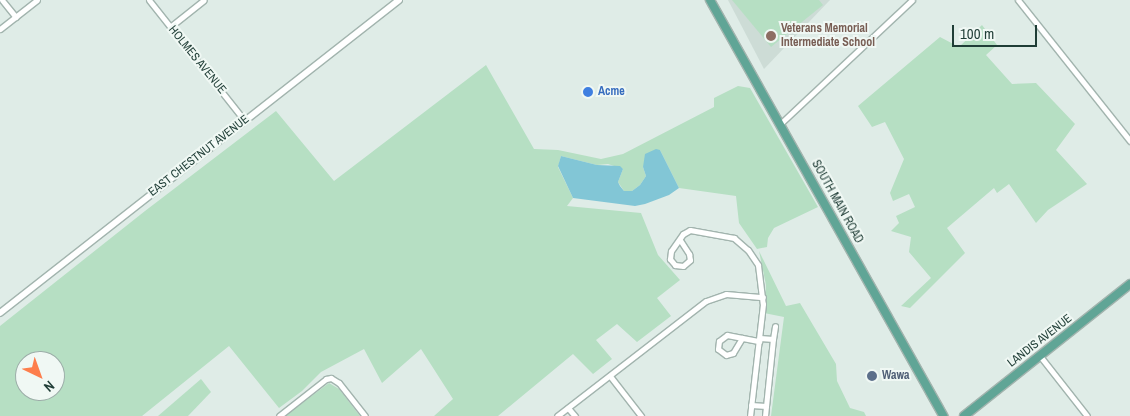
<!DOCTYPE html>
<style>
body{margin:0}
#map{position:relative;width:1130px;height:416px;overflow:hidden;background:#dfece7;font-family:"Archivo Narrow",sans-serif}
div>[style]{position:absolute}
.built>*{inset:0;background:#cddcd6}
.green>*{inset:0;background:#b6dfc3}
.water>*{inset:0;background:#82c6d6}
.roads{filter:drop-shadow(1px 0 #a2b4ae) drop-shadow(-1px 0 #a2b4ae) drop-shadow(0 1px #a2b4ae) drop-shadow(0 -1px #a2b4ae)}
.minor>*{height:5px;margin:-2.5px;padding:0 2.5px;transform-origin:2.5px;border-radius:2.5px;background:#fff}
.tertiary>*{height:6px;margin:-3px;padding:0 3px;transform-origin:3px;border-radius:3px;background:#fff}
.primary>*{height:8px;margin:-4px;padding:0 4px;transform-origin:4px;border-radius:4px;background:#60a596}
.dots>*{width:14px;height:14px;translate:-50% -50%;box-sizing:border-box;border:2px solid #f0f8f4;border-radius:50%}
span{translate:-50% -50%;white-space:nowrap;text-align:center;line-height:1.15;-webkit-text-stroke:4px #f0f8f4;paint-order:stroke}
.education-label{font-size:12px;color:#785e54;font-weight:700}
.left{translate:0 -50%;text-align:left}
.street-label{font-size:12px;color:#1f3d36}
.shop-label{font-size:12px;color:#366cbe;font-weight:700}
.service-label{font-size:12px;color:#4e5e75;font-weight:700}
.north{position:absolute;left:15px;top:351px;width:50px;height:50px;box-sizing:border-box;background:#f0f8f4;border:1px solid #9cada8;border-radius:50%;rotate:138deg;font-size:14px;font-weight:700;line-height:20px;text-align:center;color:#1f3d36}
.north::after{content:'';display:block;margin:auto;width:18px;height:22px;background:#fd7e4c;clip-path:polygon(50% 0,100% 100%,50% 72%,0 100%)}
.scale{position:absolute;left:952px;top:25px;width:85px;height:22px;box-sizing:border-box;border:2px solid #1f3d36;border-top:0;padding-left:6px;font-size:15px;line-height:18px;white-space:nowrap;color:#1f3d36;-webkit-text-stroke:4px #f0f8f4;paint-order:stroke}
</style>
<div id="map">
<div class="built">
<i style="clip-path:polygon(728px 0,830px 0,764px 69px)"></i>
</div>
<div class="green">
<i style="clip-path:polygon(732px 0,819px 0,823px 5px,771px 47px)"></i>
<i style="clip-path:polygon(982px 25px,997px 45px,986px 55px,1012px 84px,1036px 83px,1075px 124px,1056px 150px,1087px 184px,1048px 210px,1036px 223px,1009px 184px,997px 193px,994px 188px,947px 228px,965px 253px,910px 308px,901px 306px,931px 278px,909px 252px,911px 237px,891px 231px,899px 223px,896px 216px,915px 207px,909px 194px,893px 201px,890px 193px,904px 159px,885px 122px,872px 127px,858px 106px,940px 37px,959px 47px)"></i>
<i style="clip-path:polygon(evenodd,486px 65px,534px 149px,558px 150px,601px 159px,623px 154px,714px 107px,714px 98px,738px 86px,750px 88px,818px 207px,774px 228px,768px 238px,767px 247px,757px 249px,739px 223px,736px 196px,679px 188px,660px 150px,643px 167px,646px 176px,640px 185px,632px 191px,624px 191px,618px 182px,623px 169px,608px 164px,597px 165px,561px 156px,558px 167px,573px 198px,567px 206px,641px 213px,658px 255px,680px 280px,657px 298px,671px 316px,637px 342px,617px 324px,596px 340px,612px 359px,593px 374px,573px 354px,498px 416px,434px 416px,453px 399px,421px 349px,382px 383px,364px 349px,321px 372px,302px 391px,279px 408px,229px 346px,142px 416px,0 416px,0 326px,145px 211px,276px 111px,334px 181px,486px 65px,25px 361px,55px 361px,55px 391px,25px 391px,25px 361px)"></i>
<i style="clip-path:polygon(759px 251px,786px 306px,800px 303px,836px 364px,837px 381px,850px 408px,864px 412px,866px 416px,771px 416px,784px 317px,764px 313px,766px 285px)"></i>
<i style="clip-path:polygon(201px 379px,211px 392px,188px 416px,158px 416px)"></i>
<i style="clip-path:polygon(329px 383px,339px 389px,360px 416px,285px 416px)"></i>
</div>
<div class="water">
<i style="clip-path:polygon(656px 149px,660px 150px,679px 188px,669px 195px,645px 204px,635px 206px,573px 198px,558px 166px,561px 156px,597px 165px,620px 166px,623px 169px,618px 182px,620px 186px,624px 191px,632px 191px,640px 185px,646px 176px,643px 167px,645px 154px)"></i>
</div>
<div class="roads">
<div class="minor">
<i style="left:2px;top:0;width:22px;rotate:51deg"></i>
<i style="left:149px;top:0;width:154px;rotate:51.6deg"></i>
<i style="left:1018px;top:0;width:180px;rotate:51.5deg"></i>
<i style="left:170px;top:27px;width:43px;rotate:-38.5deg"></i>
<i style="left:0;top:29px;width:47px;rotate:-38.1deg"></i>
<i style="left:780px;top:124px;width:181px;rotate:-43.2deg"></i>
<i style="left:680px;top:240px;width:17px;rotate:57deg"></i>
<i style="left:689px;top:254px;width:6px;rotate:81deg"></i>
<i style="left:690px;top:260px;width:9px;rotate:139deg"></i>
<i style="left:683px;top:266px;width:8px;rotate:-173deg"></i>
<i style="left:675px;top:265px;width:8px;rotate:-130deg"></i>
<i style="left:670px;top:259px;width:8px;rotate:-83deg"></i>
<i style="left:671px;top:251px;width:21px;rotate:-55deg"></i>
<i style="left:683px;top:234px;width:8px;rotate:-30deg"></i>
<i style="left:690px;top:230px;width:45px;rotate:10.3deg"></i>
<i style="left:734px;top:238px;width:18px;rotate:41deg"></i>
<i style="left:748px;top:250px;width:18px;rotate:56deg"></i>
<i style="left:758px;top:265px;width:39px;rotate:83deg"></i>
<i style="left:763px;top:304px;width:113px;rotate:96.6deg"></i>
<i style="left:742px;top:338px;width:17px;rotate:121deg"></i>
<i style="left:733px;top:353px;width:7px;rotate:164deg"></i>
<i style="left:726px;top:355px;width:10px;rotate:-143deg"></i>
<i style="left:718px;top:349px;width:8px;rotate:-83deg"></i>
<i style="left:719px;top:341px;width:10px;rotate:-37deg"></i>
<i style="left:727px;top:335px;width:33px;rotate:11deg"></i>
<i style="left:760px;top:338px;width:13px;rotate:4deg"></i>
<i style="left:773px;top:339px;width:13px;rotate:-81deg"></i>
<i style="left:1040px;top:356px;width:76px;rotate:51.9deg"></i>
<i style="left:610px;top:376px;width:51px;rotate:52.2deg"></i>
<i style="left:751px;top:405px;width:15px;rotate:4deg"></i>
<i style="left:568px;top:408px;width:11px;rotate:49deg"></i>
<i style="left:279px;top:416px;width:60px;rotate:-38.2deg"></i>
<i style="left:326px;top:379px;width:5px;rotate:-11deg"></i>
<i style="left:331px;top:378px;width:9px;rotate:32deg"></i>
<i style="left:339px;top:383px;width:42px;rotate:51.8deg"></i>
<i style="left:557px;top:416px;width:188px;rotate:-37.7deg"></i>
<i style="left:706px;top:301px;width:21px;rotate:-19deg"></i>
<i style="left:726px;top:294px;width:37px;rotate:5deg"></i>
<i style="left:765px;top:416px;width:77px;rotate:-84.1deg"></i>
</div>
<div class="tertiary">
<i style="left:0;top:313px;width:507px;rotate:-38.11deg"></i>
</div>
<div class="primary">
<i style="left:710px;top:0;width:477px;rotate:60.7deg"></i>
<i style="left:964px;top:416px;width:212px;rotate:-38.5deg"></i>
</div>
</div>
<div class="dots">
<i style="left:771px;top:36px;background:#8d6e63"></i>
<i style="left:588px;top:92px;background:#3f7fe0"></i>
<i style="left:872px;top:376px;background:#5c6f8a"></i>
</div>
<div class="education-label">
<span class="left" style="left:781px;top:36px">Veterans Memorial<br>Intermediate School</span>
</div>
<div class="street-label">
<span style="left:197px;top:60px;rotate:51deg">HOLMES AVENUE</span>
<span style="left:199px;top:156px;rotate:-38deg">EAST CHESTNUT AVENUE</span>
<span style="left:837px;top:202px;rotate:61deg">SOUTH MAIN ROAD</span>
<span style="left:1040px;top:341px;rotate:-38deg">LANDIS AVENUE</span>
</div>
<div class="shop-label">
<span class="left" style="left:598px;top:92px">Acme</span>
</div>
<div class="service-label">
<span class="left" style="left:882px;top:376px">Wawa</span>
</div>
<div class="north">N</div>
<div class="scale">100 m</div>
</div>
